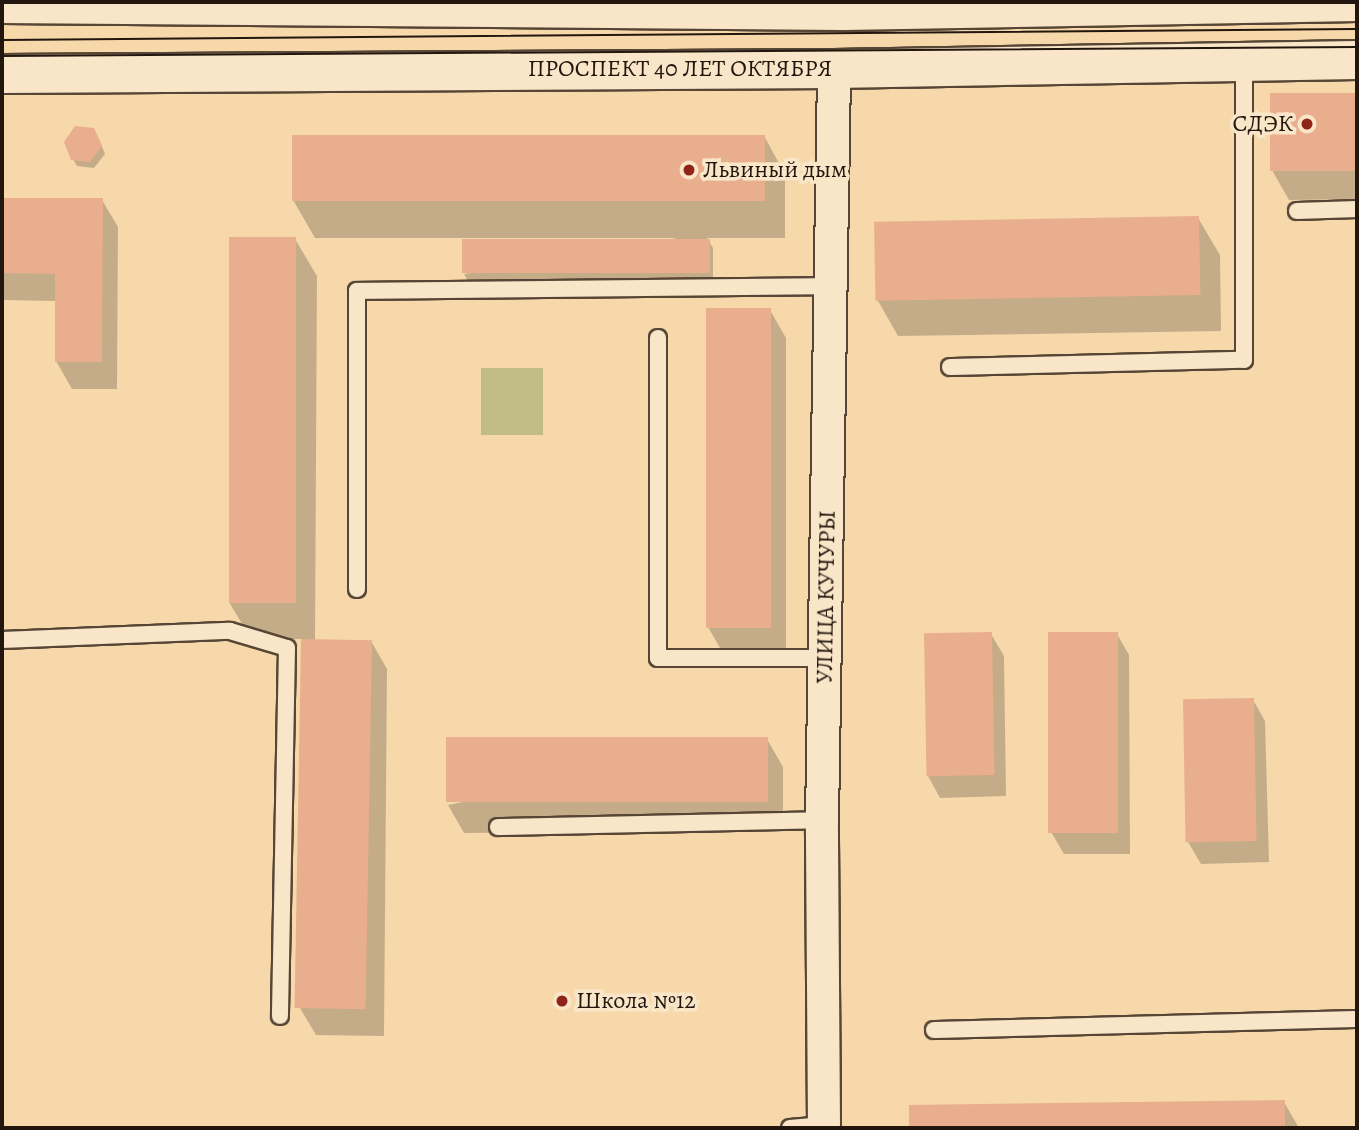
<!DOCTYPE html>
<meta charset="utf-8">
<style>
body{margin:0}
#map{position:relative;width:1359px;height:1130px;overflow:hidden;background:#f6d8aa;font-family:Alegreya,serif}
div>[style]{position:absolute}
.green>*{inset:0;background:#c0be86;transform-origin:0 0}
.shadow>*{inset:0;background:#0003}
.building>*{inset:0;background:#e9ae8d;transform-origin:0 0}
.roads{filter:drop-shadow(2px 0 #574635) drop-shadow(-2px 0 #574635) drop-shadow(0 2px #574635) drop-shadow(0 -2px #574635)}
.service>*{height:16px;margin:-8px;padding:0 8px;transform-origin:8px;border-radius:8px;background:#f9e6c8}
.minor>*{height:32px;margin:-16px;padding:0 16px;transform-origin:16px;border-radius:16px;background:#f9e6c8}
.tertiary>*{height:38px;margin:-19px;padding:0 19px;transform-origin:19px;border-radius:19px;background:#f9e6c8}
.tram>*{height:2px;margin:-1px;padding:0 1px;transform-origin:1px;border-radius:1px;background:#22160e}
.dots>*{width:19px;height:19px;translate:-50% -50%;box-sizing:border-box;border:4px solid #f9e6c8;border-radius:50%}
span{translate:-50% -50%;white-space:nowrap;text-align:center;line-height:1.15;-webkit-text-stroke:7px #f9e6c8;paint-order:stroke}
.street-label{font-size:24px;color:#22160e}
.poi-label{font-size:24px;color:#22160e}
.right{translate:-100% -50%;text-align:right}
.left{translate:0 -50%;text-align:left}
.frame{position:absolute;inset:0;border:4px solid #22160e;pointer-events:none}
</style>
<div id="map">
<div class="green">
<i style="left:481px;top:368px;width:62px;height:67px"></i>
</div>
<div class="shadow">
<i style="clip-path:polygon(1357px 95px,1357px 199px,1289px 200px,1273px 172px,1272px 96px)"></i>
<i style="clip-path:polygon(764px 136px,785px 174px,785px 238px,707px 238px,713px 248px,713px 279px,468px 281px,464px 274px,677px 238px,315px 238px,293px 200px)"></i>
<i style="clip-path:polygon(98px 137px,105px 154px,94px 168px,77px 166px,73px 159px)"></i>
<i style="clip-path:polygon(2px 199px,102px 200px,118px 227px,117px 389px,72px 389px,56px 361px,57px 301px,2px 300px)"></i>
<i style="clip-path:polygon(1198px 218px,1220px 255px,1221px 331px,898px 336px,877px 299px)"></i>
<i style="clip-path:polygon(295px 239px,317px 276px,315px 641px,371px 641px,387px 669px,384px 1036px,316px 1035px,300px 1008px,303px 639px,251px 639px,229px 602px)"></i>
<i style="clip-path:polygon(770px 310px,786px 338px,786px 655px,724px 655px,708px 627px)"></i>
<i style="clip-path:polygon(991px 634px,1004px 656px,1006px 796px,940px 798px,928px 776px)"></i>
<i style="clip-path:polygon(1117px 634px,1129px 655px,1130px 854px,1064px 854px,1051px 832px)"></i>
<i style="clip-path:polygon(1253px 700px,1265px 721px,1269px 862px,1201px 864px,1188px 842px)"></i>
<i style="clip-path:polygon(767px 739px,783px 767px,783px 829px,464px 833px,448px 805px)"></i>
<i style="clip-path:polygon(1284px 1102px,1299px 1128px,911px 1128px,911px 1107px)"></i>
</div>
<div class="building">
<i style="left:1357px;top:93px;width:78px;height:87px;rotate:90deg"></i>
<i style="clip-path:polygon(75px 126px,94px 128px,102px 146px,90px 162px,71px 160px,64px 142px)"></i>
<i style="left:292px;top:135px;width:473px;height:66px"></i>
<i style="clip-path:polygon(2px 198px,103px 198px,102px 362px,55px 362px,55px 274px,2px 273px)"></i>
<i style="left:1199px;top:216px;width:79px;height:325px;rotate:89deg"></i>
<i style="left:229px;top:237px;width:67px;height:366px"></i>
<i style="left:710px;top:239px;width:34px;height:248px;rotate:90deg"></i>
<i style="left:706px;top:308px;width:65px;height:320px"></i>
<i style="left:992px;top:632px;width:143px;height:68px;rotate:89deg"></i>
<i style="left:1048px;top:632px;width:70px;height:201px"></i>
<i style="left:301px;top:639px;width:71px;height:369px;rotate:1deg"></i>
<i style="left:1254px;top:698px;width:143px;height:71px;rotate:89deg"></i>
<i style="left:768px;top:737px;width:65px;height:322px;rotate:90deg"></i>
<i style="clip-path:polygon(1285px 1100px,1285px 1128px,909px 1128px,909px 1105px)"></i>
</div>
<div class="roads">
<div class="service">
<i style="left:1297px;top:211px;width:60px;rotate:-1.9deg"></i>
<i style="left:658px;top:338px;width:320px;rotate:90deg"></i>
<i style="left:658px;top:658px;width:166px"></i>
<i style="left:950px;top:367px;width:294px;rotate:-1.4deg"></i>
<i style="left:1244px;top:360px;width:298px;rotate:-90deg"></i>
<i style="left:357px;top:589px;width:298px;rotate:-90deg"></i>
<i style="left:357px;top:291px;width:477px;rotate:-0.6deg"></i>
<i style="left:2px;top:640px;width:228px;rotate:-2.3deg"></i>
<i style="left:230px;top:631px;width:59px;rotate:16.6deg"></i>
<i style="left:287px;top:648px;width:368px;rotate:91.1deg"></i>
<i style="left:498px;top:827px;width:324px;rotate:-1.2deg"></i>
<i style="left:934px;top:1030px;width:423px;rotate:-1.5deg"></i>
<i style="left:790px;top:1128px;width:34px;rotate:-5deg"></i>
</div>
<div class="minor">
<i style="left:824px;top:1125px;width:305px;rotate:-90.4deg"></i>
<i style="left:822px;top:820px;width:751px;rotate:-89.08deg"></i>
</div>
<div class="tertiary">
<i style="left:2px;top:4px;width:841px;rotate:0.48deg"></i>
<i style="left:843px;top:11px;width:514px;rotate:-1deg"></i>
<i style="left:2px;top:74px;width:832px;rotate:-0.34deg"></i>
<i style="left:834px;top:69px;width:523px;rotate:-0.99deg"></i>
</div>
</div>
<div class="tram">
<i style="left:2px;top:40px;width:1355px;rotate:-0.47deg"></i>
<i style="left:2px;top:56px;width:1355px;rotate:-0.38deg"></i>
</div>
<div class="dots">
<i style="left:1307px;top:124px;background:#8f2418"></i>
<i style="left:689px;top:170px;background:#8f2418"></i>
<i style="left:562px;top:1001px;background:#8f2418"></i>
</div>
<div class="street-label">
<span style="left:680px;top:69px">ПРОСПЕКТ 40 ЛЕТ ОКТЯБРЯ</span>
<span style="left:826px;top:597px;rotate:-89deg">УЛИЦА КУЧУРЫ</span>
</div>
<div class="poi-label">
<span class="right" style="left:1293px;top:124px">СДЭК</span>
<span class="left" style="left:703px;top:170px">Львиный дым</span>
<span class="left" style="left:576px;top:1001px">Школа №12</span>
</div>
<div class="frame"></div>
</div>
